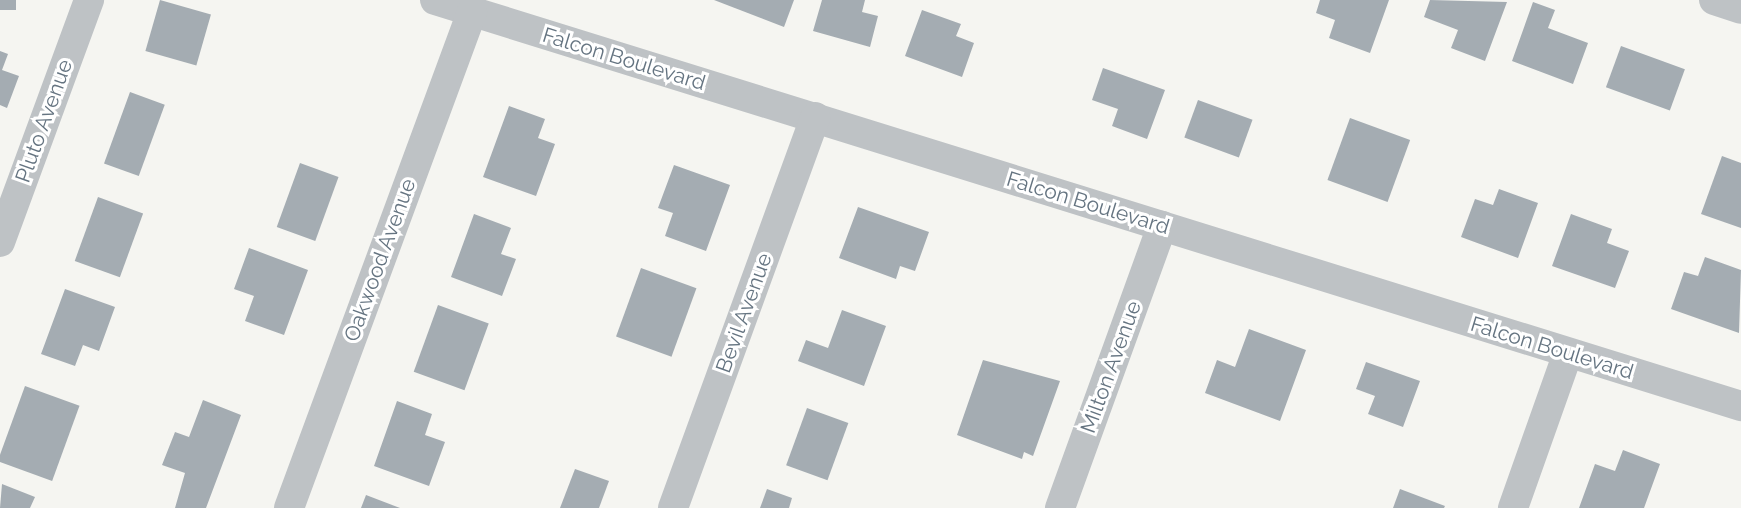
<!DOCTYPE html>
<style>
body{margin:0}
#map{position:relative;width:1741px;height:508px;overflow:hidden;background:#f5f5f1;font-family:Raleway,sans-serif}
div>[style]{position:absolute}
.building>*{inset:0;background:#a4acb2;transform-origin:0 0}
.minor>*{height:30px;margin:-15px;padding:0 15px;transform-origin:15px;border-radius:15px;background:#bec2c5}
span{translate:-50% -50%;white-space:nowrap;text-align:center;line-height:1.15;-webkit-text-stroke:6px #fff;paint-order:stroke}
.street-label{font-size:21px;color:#657481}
</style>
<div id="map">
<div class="building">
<i style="left:0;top:0;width:16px;height:10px"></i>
<i style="left:160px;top:0;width:53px;height:53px;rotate:16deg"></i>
<i style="clip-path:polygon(714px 0,794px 0,784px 27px)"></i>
<i style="clip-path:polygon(822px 0,865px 0,862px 12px,878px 16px,870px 47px,813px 31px)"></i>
<i style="clip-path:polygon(1320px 0,1389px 0,1370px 53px,1329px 38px,1335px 20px,1316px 13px)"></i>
<i style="clip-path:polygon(1430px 0,1507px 2px,1485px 61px,1451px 48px,1458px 30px,1424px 17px)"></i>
<i style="clip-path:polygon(1533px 2px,1555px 10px,1548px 28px,1588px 43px,1573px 84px,1512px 61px)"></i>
<i style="clip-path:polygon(922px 10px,961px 24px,956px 36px,974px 43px,962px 77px,905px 56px)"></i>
<i style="left:1621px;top:46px;width:68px;height:44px;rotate:20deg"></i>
<i style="clip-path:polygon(0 51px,8px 54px,2px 70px,19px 76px,7px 108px,0 105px)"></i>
<i style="clip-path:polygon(1103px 68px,1165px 90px,1147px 139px,1112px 126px,1118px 109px,1092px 100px)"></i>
<i style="left:130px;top:92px;width:37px;height:76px;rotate:20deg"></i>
<i style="left:1198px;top:100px;width:58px;height:40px;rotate:20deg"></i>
<i style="clip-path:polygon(509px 106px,545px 119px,538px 138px,555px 144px,536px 196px,483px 177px)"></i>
<i style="left:1350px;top:118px;width:64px;height:66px;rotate:20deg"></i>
<i style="clip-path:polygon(1722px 156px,1741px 163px,1741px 228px,1701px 214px)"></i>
<i style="left:300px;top:163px;width:41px;height:68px;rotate:20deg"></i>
<i style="clip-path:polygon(674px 165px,730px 185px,706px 251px,665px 236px,673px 213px,658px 208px)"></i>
<i style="clip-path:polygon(1499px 189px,1538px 203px,1518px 258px,1461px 237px,1475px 199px,1493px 205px)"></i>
<i style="left:98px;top:197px;width:48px;height:68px;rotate:20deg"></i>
<i style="clip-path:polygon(858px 207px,929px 232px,915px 271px,900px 266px,896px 279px,839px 258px)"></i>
<i style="clip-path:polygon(474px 214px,511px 228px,501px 254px,516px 259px,502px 296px,451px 277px)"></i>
<i style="clip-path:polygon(1571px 214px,1612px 229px,1607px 243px,1629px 251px,1615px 288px,1552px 266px)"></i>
<i style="clip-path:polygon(249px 248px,308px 270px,284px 335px,245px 321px,254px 296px,234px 289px)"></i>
<i style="clip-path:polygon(1705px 257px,1741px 270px,1739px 333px,1671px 309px,1684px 272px,1698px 276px)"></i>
<i style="left:641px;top:268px;width:59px;height:73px;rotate:20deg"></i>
<i style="clip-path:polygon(65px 289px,115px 307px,99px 351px,83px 345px,75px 366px,41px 354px)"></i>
<i style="left:438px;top:305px;width:54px;height:71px;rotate:20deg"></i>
<i style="clip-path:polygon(842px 310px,886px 326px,864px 386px,798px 361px,806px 340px,828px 348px)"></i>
<i style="clip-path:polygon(1249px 329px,1306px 350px,1280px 421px,1205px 393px,1217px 360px,1235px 367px)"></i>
<i style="clip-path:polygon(983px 360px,1060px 381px,1033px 456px,1024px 452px,1022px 459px,957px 435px)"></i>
<i style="clip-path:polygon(1366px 362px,1420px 381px,1403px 427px,1368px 414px,1375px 396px,1356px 389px)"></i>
<i style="left:25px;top:386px;width:58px;height:80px;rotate:20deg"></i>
<i style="clip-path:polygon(203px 400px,241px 415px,206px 508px,175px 508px,185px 473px,162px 465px,175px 432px,189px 437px)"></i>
<i style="clip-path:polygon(397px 401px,432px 414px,425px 435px,445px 442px,429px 486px,374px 466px)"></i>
<i style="left:807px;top:408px;width:44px;height:61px;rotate:20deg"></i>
<i style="clip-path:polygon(1623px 450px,1660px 464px,1644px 508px,1579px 508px,1595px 464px,1615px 471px)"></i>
<i style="clip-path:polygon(575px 469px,609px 481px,599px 508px,560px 508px)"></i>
<i style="clip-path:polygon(2px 484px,35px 497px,30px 508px,0 508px)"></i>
<i style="clip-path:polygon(767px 489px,792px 498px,789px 508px,760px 508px)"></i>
<i style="clip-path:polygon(1400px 489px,1445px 506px,1444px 508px,1393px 508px)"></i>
<i style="clip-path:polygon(366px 495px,400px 508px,361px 508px)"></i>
</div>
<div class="minor">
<i style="left:435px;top:0;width:1368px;rotate:17.27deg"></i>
<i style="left:1714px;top:0;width:28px;rotate:18deg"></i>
<i style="left:0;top:242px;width:258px;rotate:-69.8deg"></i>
<i style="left:289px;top:508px;width:529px;rotate:-69.75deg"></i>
<i style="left:673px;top:508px;width:416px;rotate:-70deg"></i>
<i style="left:1060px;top:508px;width:300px;rotate:-70.1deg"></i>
<i style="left:1513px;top:508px;width:164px;rotate:-70.5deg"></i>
</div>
<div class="street-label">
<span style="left:624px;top:59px;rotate:17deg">Falcon Boulevard</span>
<span style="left:44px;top:121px;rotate:-70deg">Pluto Avenue</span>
<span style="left:1088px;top:203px;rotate:17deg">Falcon Boulevard</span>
<span style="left:380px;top:260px;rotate:-70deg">Oakwood Avenue</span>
<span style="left:744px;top:313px;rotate:-70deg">Bevil Avenue</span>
<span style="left:1552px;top:348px;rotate:17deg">Falcon Boulevard</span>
<span style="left:1111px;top:367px;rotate:-70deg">Milton Avenue</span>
</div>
</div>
